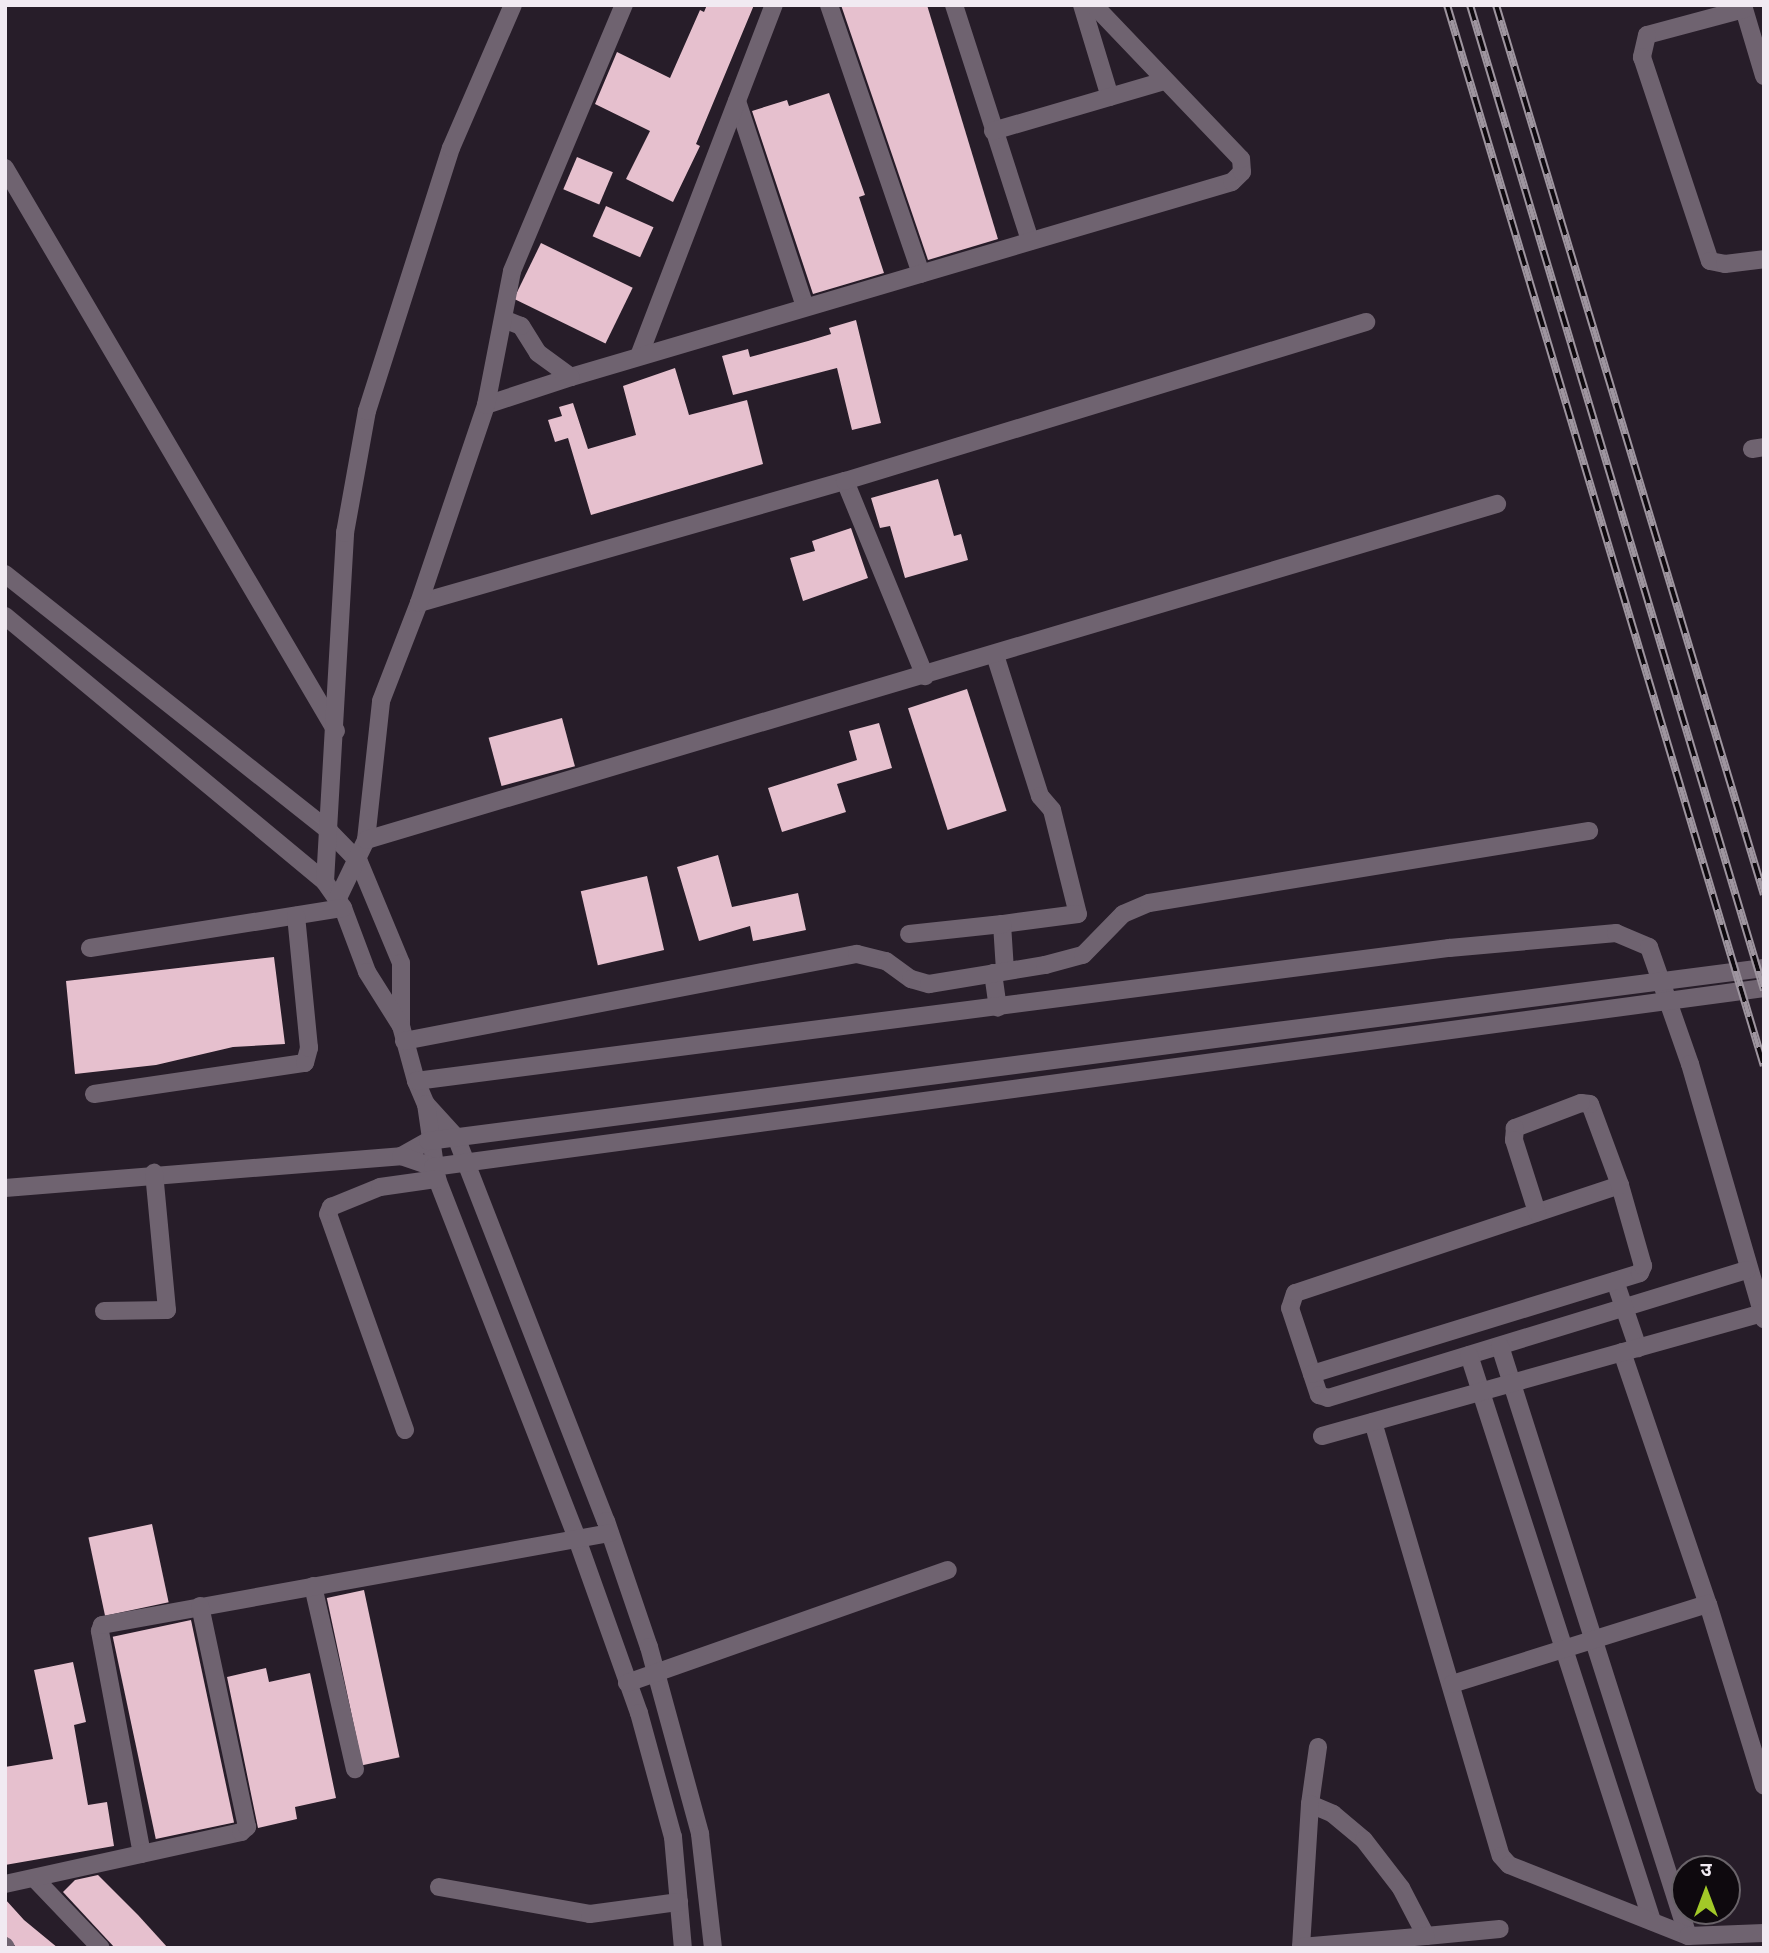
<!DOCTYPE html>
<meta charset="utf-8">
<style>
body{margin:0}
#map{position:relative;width:1769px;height:1953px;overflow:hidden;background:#271d29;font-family:Overpass,"Noto Sans Devanagari",sans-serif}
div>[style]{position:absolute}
.building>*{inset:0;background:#e6c0ce;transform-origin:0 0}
.minor>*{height:18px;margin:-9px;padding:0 9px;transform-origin:9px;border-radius:9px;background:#6f6370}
.rail>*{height:8px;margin-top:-4px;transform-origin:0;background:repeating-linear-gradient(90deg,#0e090e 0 16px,#9e959f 0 32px);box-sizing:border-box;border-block:2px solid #9e959f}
span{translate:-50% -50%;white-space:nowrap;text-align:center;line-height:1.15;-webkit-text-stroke:7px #0e090e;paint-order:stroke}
.frame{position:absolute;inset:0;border:7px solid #f1eaf2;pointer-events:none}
.north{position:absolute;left:1671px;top:1855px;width:70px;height:70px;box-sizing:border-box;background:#0e090e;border:2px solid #696369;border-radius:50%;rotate:0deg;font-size:19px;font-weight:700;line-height:28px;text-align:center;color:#f1eaf2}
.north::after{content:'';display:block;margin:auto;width:24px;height:32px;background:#a2c928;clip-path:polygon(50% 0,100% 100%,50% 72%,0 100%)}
</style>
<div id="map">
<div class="building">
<i style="clip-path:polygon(707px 5px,754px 5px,696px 144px,700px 146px,673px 202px,626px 179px,650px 131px,595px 104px,617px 52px,670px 78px,700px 10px,704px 12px)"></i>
<i style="clip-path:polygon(841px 5px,927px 5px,998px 239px,928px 260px)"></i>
<i style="clip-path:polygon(829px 93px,865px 195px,859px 197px,884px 273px,813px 294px,752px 111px,787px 100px,789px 106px)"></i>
<i style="left:577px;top:157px;width:39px;height:35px;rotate:23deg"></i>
<i style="left:606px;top:206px;width:52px;height:33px;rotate:24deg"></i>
<i style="left:541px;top:243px;width:102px;height:62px;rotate:26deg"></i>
<i style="clip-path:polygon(856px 320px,881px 423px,852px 430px,837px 368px,733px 395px,722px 356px,748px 349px,750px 357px,808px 341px,831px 334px,829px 328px)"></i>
<i style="clip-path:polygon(675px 368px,689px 415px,747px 400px,763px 464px,591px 515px,568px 438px,555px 442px,548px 420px,562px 416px,559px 407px,573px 403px,588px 449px,636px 435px,623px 386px)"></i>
<i style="clip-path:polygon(938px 479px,954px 536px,961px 534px,968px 560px,905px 578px,890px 526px,880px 528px,871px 498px)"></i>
<i style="clip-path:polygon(851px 528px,868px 578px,803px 601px,790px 558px,815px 551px,812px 541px)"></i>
<i style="left:967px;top:689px;width:128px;height:62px;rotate:72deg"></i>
<i style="left:562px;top:718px;width:50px;height:76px;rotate:75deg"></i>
<i style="clip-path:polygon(879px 723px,892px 768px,837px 784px,846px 812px,782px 832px,768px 788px,857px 760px,849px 731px)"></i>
<i style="clip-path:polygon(718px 855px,732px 907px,798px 893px,806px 930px,753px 941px,750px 926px,699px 941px,677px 867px)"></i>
<i style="left:647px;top:876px;width:76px;height:68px;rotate:77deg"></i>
<i style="clip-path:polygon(274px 957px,285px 1044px,233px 1047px,156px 1065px,75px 1074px,66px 981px)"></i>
<i style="left:152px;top:1524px;width:80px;height:65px;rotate:78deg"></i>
<i style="left:364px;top:1590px;width:171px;height:38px;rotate:78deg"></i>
<i style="left:191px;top:1620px;width:207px;height:80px;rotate:78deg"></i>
<i style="clip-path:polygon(73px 1662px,86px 1722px,74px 1725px,88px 1805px,107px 1802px,114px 1846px,5px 1865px,5px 1767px,53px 1759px,34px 1670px)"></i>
<i style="clip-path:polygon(266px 1668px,269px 1682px,310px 1673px,336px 1798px,295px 1807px,297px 1819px,258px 1828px,227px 1677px)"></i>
<i style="clip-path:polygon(98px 1875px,138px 1915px,168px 1948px,115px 1948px,63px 1892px,75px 1880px)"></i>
<i style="clip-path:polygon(5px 1899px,24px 1920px,58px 1948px,17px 1948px,5px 1935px)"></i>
</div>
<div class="minor">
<i style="left:829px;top:5px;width:284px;rotate:71.1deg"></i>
<i style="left:954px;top:5px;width:248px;rotate:72.1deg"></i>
<i style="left:1082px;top:5px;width:96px;rotate:73.1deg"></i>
<i style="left:1764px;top:76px;width:70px;rotate:-106.6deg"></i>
<i style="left:1744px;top:9px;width:100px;rotate:165deg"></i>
<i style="left:1647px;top:35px;width:23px;rotate:103deg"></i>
<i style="left:1642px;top:57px;width:215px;rotate:71.6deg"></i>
<i style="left:1710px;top:261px;width:15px;rotate:11deg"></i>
<i style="left:1725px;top:264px;width:39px;rotate:-7deg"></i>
<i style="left:737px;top:101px;width:217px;rotate:71.7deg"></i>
<i style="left:993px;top:131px;width:178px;rotate:-16.3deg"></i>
<i style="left:5px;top:168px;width:653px;rotate:59.55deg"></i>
<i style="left:639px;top:356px;width:376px;rotate:-69deg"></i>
<i style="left:571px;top:377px;width:689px;rotate:-16.44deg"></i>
<i style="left:1232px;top:182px;width:14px;rotate:-45deg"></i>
<i style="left:1242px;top:172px;width:13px;rotate:-94deg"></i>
<i style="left:1241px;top:159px;width:213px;rotate:-133.7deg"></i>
<i style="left:486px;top:405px;width:89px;rotate:-18.2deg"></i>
<i style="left:571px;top:377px;width:41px;rotate:-144deg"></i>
<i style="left:538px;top:353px;width:32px;rotate:-122deg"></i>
<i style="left:521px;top:326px;width:16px;rotate:-158deg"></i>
<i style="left:1752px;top:449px;width:12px;rotate:-9deg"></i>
<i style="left:845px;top:481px;width:211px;rotate:67.7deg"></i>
<i style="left:5px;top:574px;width:414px;rotate:38.4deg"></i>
<i style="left:329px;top:831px;width:43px;rotate:45.9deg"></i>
<i style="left:359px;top:862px;width:109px;rotate:67.4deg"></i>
<i style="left:401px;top:963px;width:63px;rotate:90deg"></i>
<i style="left:401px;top:1026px;width:57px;rotate:74.7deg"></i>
<i style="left:416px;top:1081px;width:25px;rotate:67deg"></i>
<i style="left:426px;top:1104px;width:45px;rotate:47.7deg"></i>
<i style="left:456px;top:1137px;width:412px;rotate:68.7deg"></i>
<i style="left:606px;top:1521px;width:133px;rotate:71.2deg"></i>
<i style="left:649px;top:1647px;width:194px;rotate:74.7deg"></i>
<i style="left:700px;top:1834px;width:115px;rotate:83.5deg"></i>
<i style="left:419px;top:603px;width:443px;rotate:-16deg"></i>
<i style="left:845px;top:481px;width:545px;rotate:-16.97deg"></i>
<i style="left:5px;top:616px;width:416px;rotate:39.7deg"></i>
<i style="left:325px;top:882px;width:32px;rotate:55deg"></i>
<i style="left:343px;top:908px;width:68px;rotate:69.4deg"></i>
<i style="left:367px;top:972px;width:64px;rotate:57.8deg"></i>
<i style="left:995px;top:655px;width:148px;rotate:72.3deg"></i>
<i style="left:1040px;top:796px;width:18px;rotate:49deg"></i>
<i style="left:1052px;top:810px;width:107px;rotate:76deg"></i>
<i style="left:1078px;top:914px;width:77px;rotate:172.5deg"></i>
<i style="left:1002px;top:924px;width:47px;rotate:86.3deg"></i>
<i style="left:366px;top:840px;width:140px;rotate:-83.8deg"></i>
<i style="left:381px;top:701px;width:105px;rotate:-68.8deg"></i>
<i style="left:419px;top:603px;width:209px;rotate:-71.3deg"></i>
<i style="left:486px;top:405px;width:136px;rotate:-79deg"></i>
<i style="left:512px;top:271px;width:289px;rotate:-67.2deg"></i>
<i style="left:325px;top:882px;width:350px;rotate:-86.7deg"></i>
<i style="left:345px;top:533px;width:124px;rotate:-79.8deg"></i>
<i style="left:367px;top:411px;width:276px;rotate:-72.3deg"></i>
<i style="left:451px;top:148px;width:156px;rotate:-66.6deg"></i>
<i style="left:338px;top:898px;width:64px;rotate:-64.2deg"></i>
<i style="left:366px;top:840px;width:1180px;rotate:-16.55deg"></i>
<i style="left:909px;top:934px;width:94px;rotate:-6.1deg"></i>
<i style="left:90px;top:948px;width:256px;rotate:-9deg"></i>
<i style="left:993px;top:973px;width:35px;rotate:82deg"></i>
<i style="left:404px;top:1041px;width:461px;rotate:-10.9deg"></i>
<i style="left:857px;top:954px;width:30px;rotate:14deg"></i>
<i style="left:886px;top:961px;width:31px;rotate:36deg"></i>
<i style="left:911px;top:979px;width:19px;rotate:16deg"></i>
<i style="left:929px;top:984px;width:118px;rotate:-9.3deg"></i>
<i style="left:1045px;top:965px;width:39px;rotate:-15deg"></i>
<i style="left:1083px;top:955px;width:57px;rotate:-45.7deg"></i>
<i style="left:1123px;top:914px;width:28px;rotate:-23deg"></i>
<i style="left:1149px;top:903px;width:446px;rotate:-9.3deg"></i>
<i style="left:416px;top:1081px;width:1042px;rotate:-7.34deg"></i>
<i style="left:1449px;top:948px;width:168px;rotate:-5.1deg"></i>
<i style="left:1616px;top:933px;width:36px;rotate:23deg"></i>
<i style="left:1649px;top:947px;width:124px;rotate:70.7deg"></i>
<i style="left:1690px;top:1064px;width:266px;rotate:73.8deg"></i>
<i style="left:94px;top:1094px;width:213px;rotate:-8.4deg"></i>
<i style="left:305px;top:1063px;width:16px;rotate:-75deg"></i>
<i style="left:309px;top:1048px;width:133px;rotate:-95.6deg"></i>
<i style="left:426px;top:1104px;width:76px;rotate:81.7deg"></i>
<i style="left:437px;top:1179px;width:386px;rotate:68.7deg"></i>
<i style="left:577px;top:1539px;width:185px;rotate:70.4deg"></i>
<i style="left:639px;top:1713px;width:129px;rotate:74.7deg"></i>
<i style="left:673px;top:1837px;width:111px;rotate:84.9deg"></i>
<i style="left:401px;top:1156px;width:31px;rotate:-29deg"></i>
<i style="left:428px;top:1141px;width:1347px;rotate:-7.38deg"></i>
<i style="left:1620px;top:1185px;width:342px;rotate:161.6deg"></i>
<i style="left:1295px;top:1293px;width:16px;rotate:108deg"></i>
<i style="left:1290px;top:1308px;width:92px;rotate:71.6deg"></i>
<i style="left:1319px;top:1395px;width:9px;rotate:18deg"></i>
<i style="left:1328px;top:1398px;width:438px;rotate:-17deg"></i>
<i style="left:5px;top:1188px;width:397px;rotate:-4.6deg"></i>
<i style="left:401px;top:1156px;width:34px;rotate:19deg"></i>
<i style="left:433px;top:1167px;width:1343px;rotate:-7.66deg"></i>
<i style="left:1615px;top:1281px;width:71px;rotate:71.1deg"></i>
<i style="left:104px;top:1311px;width:63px;rotate:-0.9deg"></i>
<i style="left:167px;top:1310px;width:138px;rotate:-95.4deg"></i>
<i style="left:1500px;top:1346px;width:619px;rotate:72.33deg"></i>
<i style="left:1622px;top:1352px;width:266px;rotate:71.2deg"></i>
<i style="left:1708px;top:1604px;width:190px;rotate:72.9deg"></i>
<i style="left:1469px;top:1355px;width:595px;rotate:72.08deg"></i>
<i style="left:1312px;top:1374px;width:343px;rotate:-17.1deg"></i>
<i style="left:1640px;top:1273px;width:8px;rotate:-67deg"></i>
<i style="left:1643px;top:1266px;width:84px;rotate:-105.9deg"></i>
<i style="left:1620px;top:1185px;width:86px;rotate:-110.3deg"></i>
<i style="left:1590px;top:1104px;width:9px;rotate:-174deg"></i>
<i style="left:1581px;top:1103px;width:71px;rotate:159.3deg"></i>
<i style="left:1515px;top:1128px;width:12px;rotate:95deg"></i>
<i style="left:1514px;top:1140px;width:76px;rotate:72.3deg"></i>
<i style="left:1373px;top:1422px;width:452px;rotate:73.6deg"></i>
<i style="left:1501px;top:1856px;width:12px;rotate:48deg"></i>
<i style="left:1509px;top:1865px;width:193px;rotate:21.6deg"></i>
<i style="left:1688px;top:1936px;width:76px;rotate:-2.3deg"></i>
<i style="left:405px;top:1430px;width:229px;rotate:-109.6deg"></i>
<i style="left:328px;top:1214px;width:8px;rotate:-67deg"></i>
<i style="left:331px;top:1207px;width:53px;rotate:-22.2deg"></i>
<i style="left:380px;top:1187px;width:58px;rotate:-8deg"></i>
<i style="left:1322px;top:1436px;width:457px;rotate:-15.6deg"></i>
<i style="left:313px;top:1586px;width:188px;rotate:77.1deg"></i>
<i style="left:627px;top:1683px;width:340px;rotate:-19.4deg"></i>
<i style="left:1452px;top:1684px;width:268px;rotate:-17.4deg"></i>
<i style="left:1318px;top:1747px;width:58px;rotate:98deg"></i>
<i style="left:1310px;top:1804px;width:25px;rotate:23deg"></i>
<i style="left:1333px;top:1814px;width:40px;rotate:40deg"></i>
<i style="left:1364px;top:1840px;width:61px;rotate:52.4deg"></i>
<i style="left:1401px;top:1888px;width:54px;rotate:62.5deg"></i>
<i style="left:1426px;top:1936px;width:74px;rotate:-5.4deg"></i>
<i style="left:1310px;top:1804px;width:143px;rotate:93.6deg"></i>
<i style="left:1301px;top:1947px;width:125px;rotate:-5deg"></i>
<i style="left:142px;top:1854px;width:227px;rotate:-100.7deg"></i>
<i style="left:100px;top:1631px;width:6px;rotate:-72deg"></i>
<i style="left:102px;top:1625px;width:516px;rotate:-10.27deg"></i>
<i style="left:35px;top:1879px;width:95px;rotate:46.3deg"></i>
<i style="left:5px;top:1884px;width:242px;rotate:-12.4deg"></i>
<i style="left:241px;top:1832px;width:8px;rotate:-40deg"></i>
<i style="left:247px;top:1827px;width:226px;rotate:-102deg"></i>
<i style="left:439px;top:1887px;width:153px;rotate:10.1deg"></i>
<i style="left:590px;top:1914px;width:90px;rotate:-7.7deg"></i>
<i style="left:5px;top:1946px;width:2px;rotate:63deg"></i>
</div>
<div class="rail">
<i style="left:1447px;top:5px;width:1107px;rotate:73.37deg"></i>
<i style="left:1470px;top:5px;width:1028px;rotate:73.38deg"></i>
<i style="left:1496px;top:5px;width:929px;rotate:73.24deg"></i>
</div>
<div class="frame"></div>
<div class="north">उ</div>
</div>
